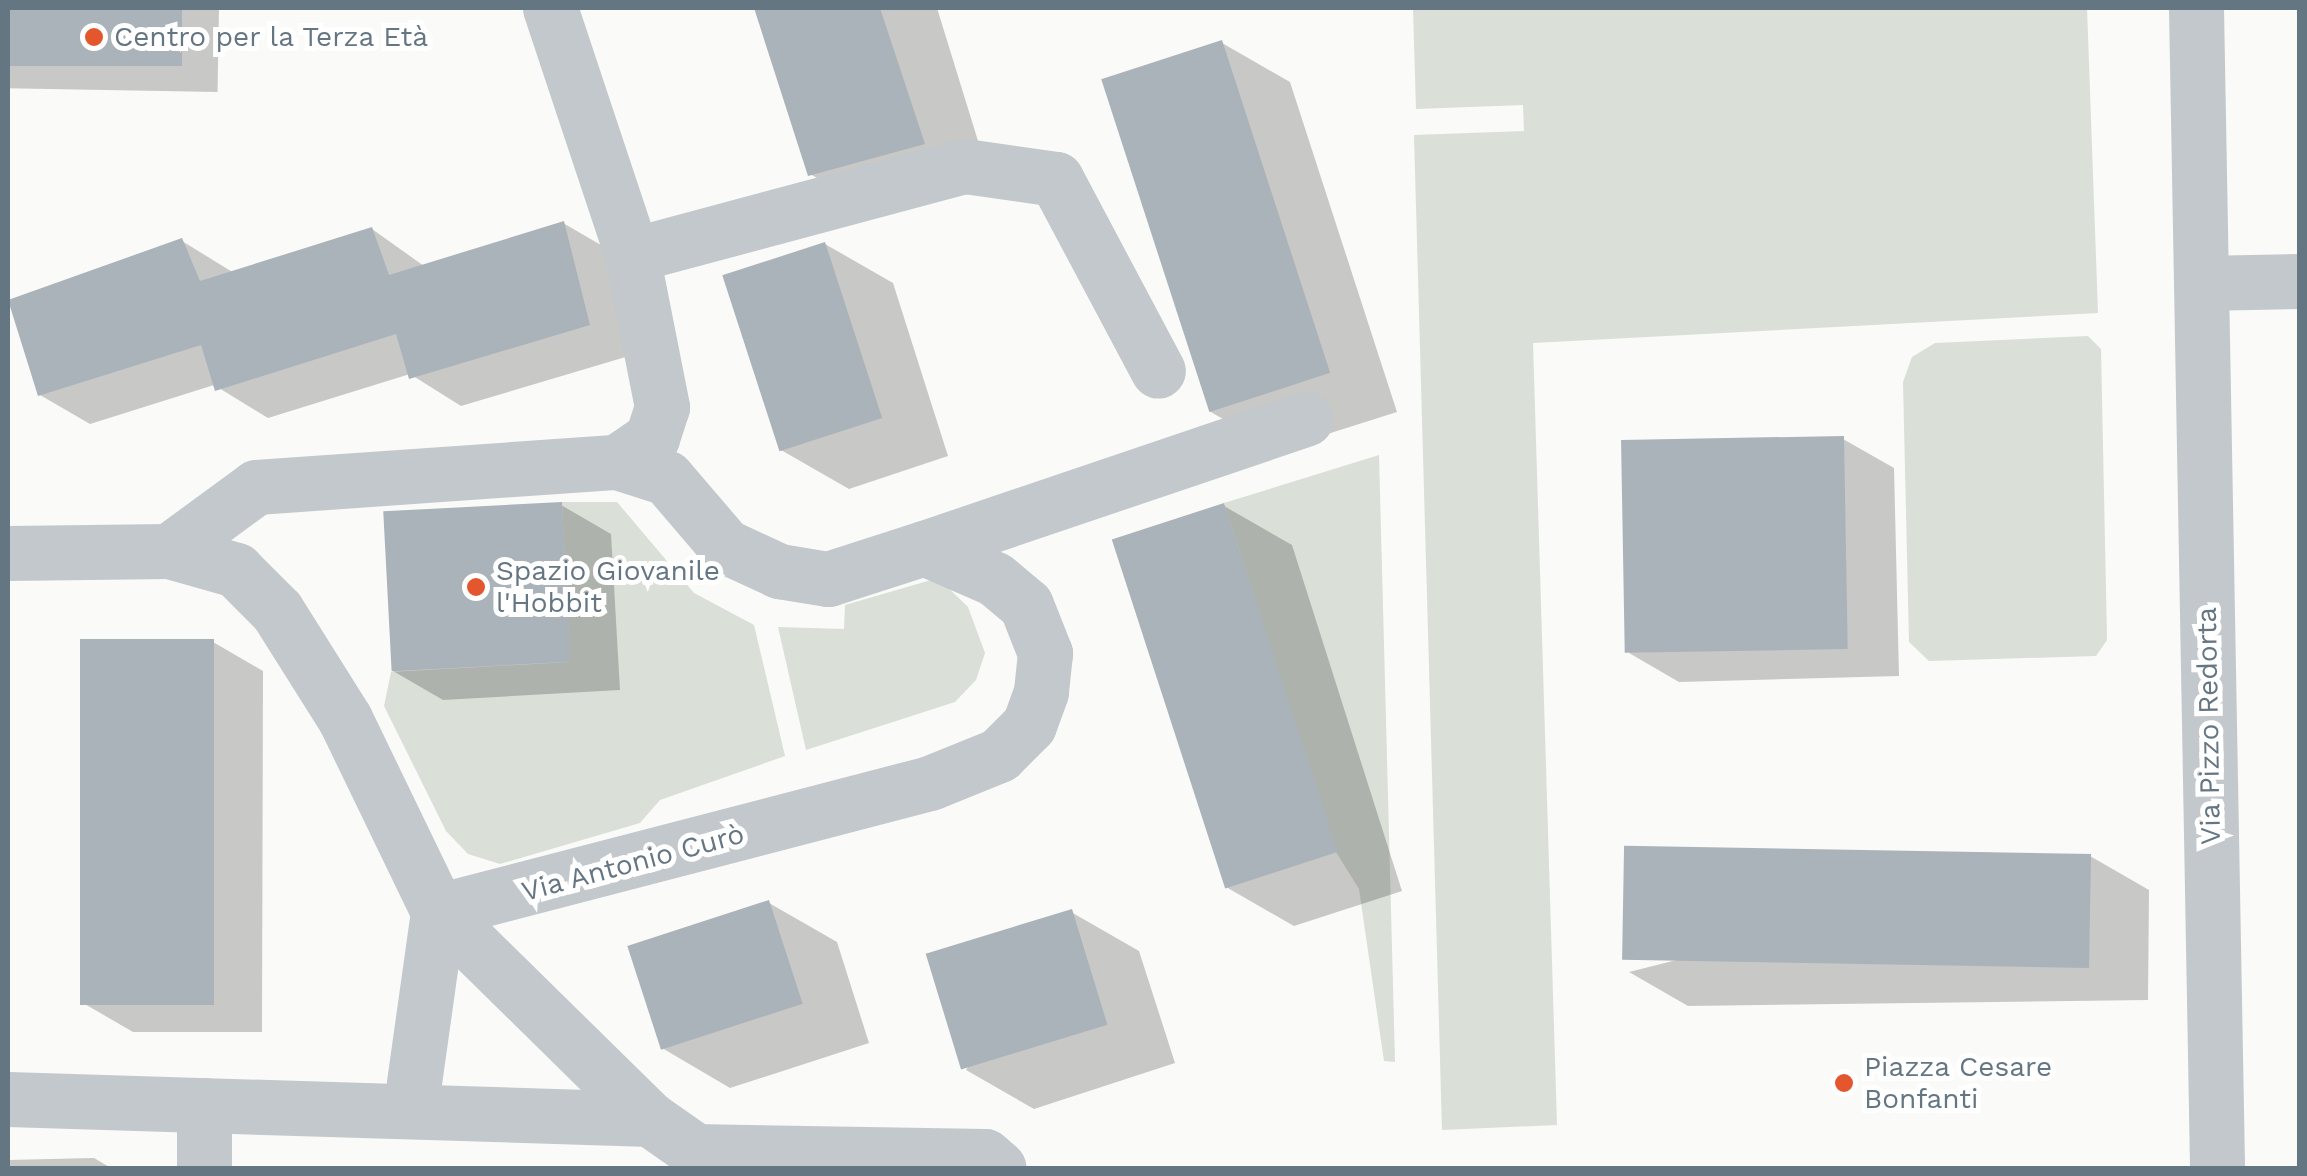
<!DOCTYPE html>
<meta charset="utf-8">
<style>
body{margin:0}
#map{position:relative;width:2307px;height:1176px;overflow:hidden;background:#fafaf8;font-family:"Work Sans",sans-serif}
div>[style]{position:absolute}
.green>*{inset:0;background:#dadfd7}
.shadow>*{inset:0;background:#0003;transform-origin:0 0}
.building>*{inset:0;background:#aab3b9;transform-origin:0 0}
.minor>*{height:55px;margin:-27.5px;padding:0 27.5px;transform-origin:27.5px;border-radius:27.5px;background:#c3c8cc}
.dots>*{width:28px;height:28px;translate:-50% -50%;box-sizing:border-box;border:5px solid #fff;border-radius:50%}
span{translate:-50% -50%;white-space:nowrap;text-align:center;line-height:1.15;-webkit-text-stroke:10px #fff;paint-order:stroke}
.poi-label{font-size:28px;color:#657683}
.left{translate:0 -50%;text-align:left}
.street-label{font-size:28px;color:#657683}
.frame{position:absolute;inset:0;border:10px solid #657683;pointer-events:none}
</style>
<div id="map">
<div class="green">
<i style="clip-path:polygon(1413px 8px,2087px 8px,2098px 313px,1533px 343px,1557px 1125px,1442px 1130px,1414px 135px,1524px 131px,1523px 105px,1416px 109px)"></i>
<i style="clip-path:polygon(2088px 336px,2101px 349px,2107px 640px,2096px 656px,1929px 661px,1909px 642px,1903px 382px,1912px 357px,1935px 343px)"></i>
<i style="clip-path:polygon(1379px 455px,1395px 1062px,1384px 1061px,1359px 889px,1336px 852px,1224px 503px)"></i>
<i style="clip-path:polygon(562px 502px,617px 502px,694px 593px,754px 625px,785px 756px,660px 800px,640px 823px,500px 864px,468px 854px,446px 831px,384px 706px,391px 672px,570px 662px)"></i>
<i style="clip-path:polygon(938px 578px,968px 607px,985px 653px,976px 680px,955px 702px,806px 750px,778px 627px,844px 629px,845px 605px)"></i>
</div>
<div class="shadow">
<i style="left:219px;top:8px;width:84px;height:211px;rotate:91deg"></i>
<i style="clip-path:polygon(759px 8px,937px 8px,991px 183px,878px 213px,810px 174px)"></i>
<i style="clip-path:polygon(1222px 43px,1290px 82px,1397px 412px,1277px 450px,1209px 411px)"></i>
<i style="clip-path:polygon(563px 223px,613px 252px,639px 353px,461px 406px,410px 374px,268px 418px,214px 385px,90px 424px,40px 395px,182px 241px,234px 273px,372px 229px,424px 266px)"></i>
<i style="clip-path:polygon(825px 244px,893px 283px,948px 456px,849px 489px,781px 450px)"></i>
<i style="clip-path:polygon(1843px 439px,1894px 468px,1899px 676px,1679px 682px,1629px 653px)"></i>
<i style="clip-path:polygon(561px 505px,611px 534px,620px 690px,443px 700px,393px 671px)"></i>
<i style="clip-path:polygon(1224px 506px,1292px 545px,1402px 891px,1294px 926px,1226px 887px)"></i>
<i style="clip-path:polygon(213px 642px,263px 671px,262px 1032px,133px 1032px,83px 1003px)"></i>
<i style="clip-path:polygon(2090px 856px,2149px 890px,2148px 1000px,1688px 1006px,1629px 972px)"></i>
<i style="clip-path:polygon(769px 903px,837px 942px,869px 1043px,730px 1088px,662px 1048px)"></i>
<i style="clip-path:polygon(1071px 912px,1139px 951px,1175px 1063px,1034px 1109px,966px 1070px)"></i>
<i style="clip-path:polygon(94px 1158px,111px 1168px,8px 1168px,8px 1160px)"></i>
</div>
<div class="building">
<i style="left:8px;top:8px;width:174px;height:58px"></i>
<i style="clip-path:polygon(754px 8px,880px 8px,925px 144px,808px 176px)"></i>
<i style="left:1222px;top:40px;width:350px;height:127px;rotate:72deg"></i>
<i style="clip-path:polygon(564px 221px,590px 325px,409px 379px,396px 334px,215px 391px,201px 345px,38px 396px,8px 300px,182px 238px,200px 281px,372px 227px,389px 275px)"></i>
<i style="left:825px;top:242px;width:185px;height:108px;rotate:72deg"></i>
<i style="left:1844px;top:436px;width:213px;height:223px;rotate:89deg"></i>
<i style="left:562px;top:502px;width:160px;height:179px;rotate:87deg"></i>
<i style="left:1224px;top:503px;width:367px;height:118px;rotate:72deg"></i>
<i style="left:80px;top:639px;width:134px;height:366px"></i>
<i style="left:2091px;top:854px;width:114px;height:467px;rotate:91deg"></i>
<i style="left:769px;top:900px;width:109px;height:149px;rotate:72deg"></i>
<i style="left:1072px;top:909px;width:121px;height:153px;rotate:73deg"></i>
</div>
<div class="minor">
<i style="left:550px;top:8px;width:260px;rotate:71.6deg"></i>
<i style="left:632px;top:255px;width:155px;rotate:78.8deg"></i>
<i style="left:662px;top:407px;width:33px;rotate:108deg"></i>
<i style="left:652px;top:438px;width:42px;rotate:145.6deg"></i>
<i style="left:2196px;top:8px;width:1160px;rotate:88.96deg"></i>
<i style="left:632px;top:255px;width:345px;rotate:-15deg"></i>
<i style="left:965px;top:166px;width:92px;rotate:8.1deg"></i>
<i style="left:1056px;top:179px;width:217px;rotate:62deg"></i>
<i style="left:2201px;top:283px;width:99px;rotate:-1.2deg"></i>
<i style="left:924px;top:548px;width:403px;rotate:-18.7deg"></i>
<i style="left:169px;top:551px;width:70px;rotate:15.8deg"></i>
<i style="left:236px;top:570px;width:58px;rotate:45deg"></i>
<i style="left:277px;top:611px;width:128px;rotate:57.8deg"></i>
<i style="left:345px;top:719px;width:213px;rotate:64.2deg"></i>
<i style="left:438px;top:911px;width:297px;rotate:44.5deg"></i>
<i style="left:650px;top:1119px;width:85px;rotate:35deg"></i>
<i style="left:8px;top:553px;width:161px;rotate:-0.7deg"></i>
<i style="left:169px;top:551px;width:108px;rotate:-36.3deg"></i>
<i style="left:256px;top:487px;width:362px;rotate:-4deg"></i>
<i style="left:617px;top:462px;width:52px;rotate:17.7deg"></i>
<i style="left:667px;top:478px;width:89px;rotate:49.5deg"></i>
<i style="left:725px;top:546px;width:60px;rotate:24.8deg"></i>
<i style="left:779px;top:571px;width:50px;rotate:9.3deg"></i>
<i style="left:828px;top:579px;width:101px;rotate:-17.9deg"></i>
<i style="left:924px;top:548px;width:77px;rotate:23.6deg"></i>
<i style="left:995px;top:579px;width:40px;rotate:40deg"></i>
<i style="left:1026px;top:605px;width:52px;rotate:68.4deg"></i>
<i style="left:1045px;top:653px;width:39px;rotate:96deg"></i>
<i style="left:1041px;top:692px;width:35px;rotate:110deg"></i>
<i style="left:1029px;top:725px;width:42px;rotate:135deg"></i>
<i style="left:999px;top:755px;width:74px;rotate:157.9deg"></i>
<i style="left:930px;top:783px;width:508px;rotate:165.42deg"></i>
<i style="left:8px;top:1099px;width:642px;rotate:1.78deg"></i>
<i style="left:410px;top:1111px;width:202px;rotate:-82deg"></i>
<i style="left:693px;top:1151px;width:292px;rotate:1deg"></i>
<i style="left:985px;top:1156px;width:18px;rotate:41deg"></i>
<i style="left:204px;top:1168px;width:63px;rotate:-90deg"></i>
</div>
<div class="dots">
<i style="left:94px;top:37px;background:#e4572e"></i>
<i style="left:476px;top:587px;background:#e4572e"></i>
<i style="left:1844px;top:1083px;background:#e4572e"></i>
</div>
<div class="poi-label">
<span class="left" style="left:114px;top:37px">Centro per la Terza Età</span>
<span class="left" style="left:496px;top:587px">Spazio Giovanile<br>l'Hobbit</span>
<span class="left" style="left:1864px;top:1083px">Piazza Cesare<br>Bonfanti</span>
</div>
<div class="street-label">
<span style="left:2209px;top:726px;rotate:-91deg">Via Pizzo Redorta</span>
<span style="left:633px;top:863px;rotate:-15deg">Via Antonio Curò</span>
</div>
<div class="frame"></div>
</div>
